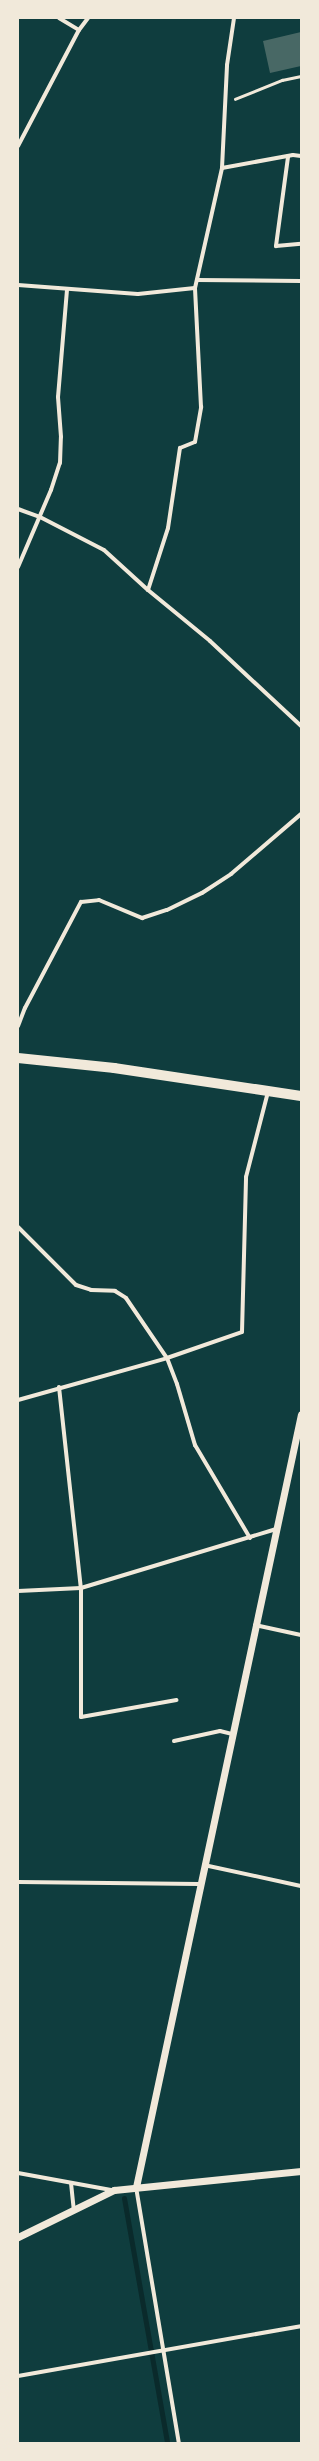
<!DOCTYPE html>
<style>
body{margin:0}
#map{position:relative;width:319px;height:2461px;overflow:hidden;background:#0f3d3e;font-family:"Playfair Display",serif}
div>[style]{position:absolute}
.stream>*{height:5px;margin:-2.5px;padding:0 2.5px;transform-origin:2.5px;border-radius:2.5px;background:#0a2a2b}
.building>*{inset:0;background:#486865}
.path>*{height:2.5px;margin:-1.25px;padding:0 1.25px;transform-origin:1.25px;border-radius:1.25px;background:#f1e9da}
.minor>*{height:4px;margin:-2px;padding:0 2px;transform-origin:2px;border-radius:2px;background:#f1e9da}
.tertiary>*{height:7px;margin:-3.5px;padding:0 3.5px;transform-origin:3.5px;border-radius:3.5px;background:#f1e9da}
.primary>*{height:10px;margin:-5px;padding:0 5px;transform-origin:5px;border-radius:5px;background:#f1e9da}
span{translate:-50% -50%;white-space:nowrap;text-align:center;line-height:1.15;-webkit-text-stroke:4px #f1e9da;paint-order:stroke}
.frame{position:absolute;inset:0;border:19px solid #f1e9da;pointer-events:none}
</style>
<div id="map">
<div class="stream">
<i style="left:124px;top:2198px;width:249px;rotate:80deg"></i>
</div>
<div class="building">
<i style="clip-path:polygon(301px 32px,301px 66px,270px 73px,263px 41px)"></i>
</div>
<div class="path">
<i style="left:235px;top:99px;width:51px;rotate:-22deg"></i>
<i style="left:282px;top:80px;width:19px;rotate:-12deg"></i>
</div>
<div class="minor">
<i style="left:59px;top:18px;width:23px;rotate:31deg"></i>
<i style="left:18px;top:146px;width:131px;rotate:-62.3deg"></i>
<i style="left:79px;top:30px;width:15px;rotate:-53deg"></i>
<i style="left:288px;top:157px;width:90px;rotate:97.7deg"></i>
<i style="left:276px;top:246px;width:25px;rotate:-5deg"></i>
<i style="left:222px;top:168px;width:72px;rotate:-10.4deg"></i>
<i style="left:293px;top:155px;width:8px;rotate:7deg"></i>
<i style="left:197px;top:280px;width:104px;rotate:0.6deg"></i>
<i style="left:18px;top:285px;width:120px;rotate:4.3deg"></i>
<i style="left:138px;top:294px;width:57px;rotate:-6deg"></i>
<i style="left:18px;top:509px;width:23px;rotate:20deg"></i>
<i style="left:40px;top:517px;width:72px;rotate:27.3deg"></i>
<i style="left:104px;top:550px;width:59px;rotate:42.3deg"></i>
<i style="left:148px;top:590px;width:80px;rotate:39.4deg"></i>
<i style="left:210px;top:641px;width:125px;rotate:43deg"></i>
<i style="left:18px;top:567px;width:84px;rotate:-66.8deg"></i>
<i style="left:51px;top:490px;width:28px;rotate:-72deg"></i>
<i style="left:60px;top:463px;width:26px;rotate:-88deg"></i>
<i style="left:61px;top:437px;width:40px;rotate:-94.3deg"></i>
<i style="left:58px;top:397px;width:107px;rotate:-85.2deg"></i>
<i style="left:148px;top:590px;width:65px;rotate:-72.1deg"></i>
<i style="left:168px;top:528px;width:81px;rotate:-81.5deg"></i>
<i style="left:180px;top:448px;width:16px;rotate:-22deg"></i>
<i style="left:195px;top:442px;width:36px;rotate:-80deg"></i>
<i style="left:201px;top:407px;width:119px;rotate:-92.9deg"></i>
<i style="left:195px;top:288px;width:123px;rotate:-77.3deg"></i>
<i style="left:222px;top:168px;width:103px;rotate:-87.2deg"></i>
<i style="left:227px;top:65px;width:48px;rotate:-81.5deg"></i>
<i style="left:18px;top:1026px;width:19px;rotate:-69deg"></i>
<i style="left:25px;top:1008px;width:120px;rotate:-62.2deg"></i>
<i style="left:81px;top:902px;width:18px;rotate:-6deg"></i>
<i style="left:99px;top:900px;width:47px;rotate:22.7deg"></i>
<i style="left:142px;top:918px;width:26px;rotate:-18deg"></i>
<i style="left:167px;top:910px;width:39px;rotate:-26deg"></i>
<i style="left:202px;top:893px;width:35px;rotate:-33deg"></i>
<i style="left:231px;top:874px;width:92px;rotate:-40.6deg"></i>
<i style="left:18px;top:1227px;width:82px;rotate:45deg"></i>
<i style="left:76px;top:1285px;width:16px;rotate:18deg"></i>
<i style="left:91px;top:1290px;width:24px;rotate:2deg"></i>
<i style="left:115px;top:1291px;width:13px;rotate:32deg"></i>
<i style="left:126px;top:1298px;width:73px;rotate:55.7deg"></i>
<i style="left:167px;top:1358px;width:28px;rotate:69deg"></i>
<i style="left:177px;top:1384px;width:64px;rotate:73.6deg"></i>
<i style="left:195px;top:1445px;width:108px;rotate:59.4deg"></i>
<i style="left:59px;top:1387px;width:202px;rotate:83.8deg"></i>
<i style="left:81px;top:1588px;width:129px;rotate:90deg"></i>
<i style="left:81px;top:1717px;width:97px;rotate:-10.1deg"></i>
<i style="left:18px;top:1400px;width:155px;rotate:-15.7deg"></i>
<i style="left:167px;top:1358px;width:79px;rotate:-19.1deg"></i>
<i style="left:242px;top:1332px;width:155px;rotate:-88.5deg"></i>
<i style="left:246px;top:1177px;width:88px;rotate:-75.5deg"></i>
<i style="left:18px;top:1591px;width:63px;rotate:-2.7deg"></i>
<i style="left:81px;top:1588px;width:204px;rotate:-16.8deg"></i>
<i style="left:255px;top:1625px;width:47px;rotate:12.3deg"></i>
<i style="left:174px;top:1741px;width:47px;rotate:-12.3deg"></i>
<i style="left:220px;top:1731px;width:12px;rotate:14deg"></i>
<i style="left:204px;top:1865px;width:99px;rotate:12.2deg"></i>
<i style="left:18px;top:1882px;width:181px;rotate:0.6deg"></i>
<i style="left:18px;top:2173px;width:96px;rotate:10.3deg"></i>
<i style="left:71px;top:2183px;width:27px;rotate:84deg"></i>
<i style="left:136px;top:2187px;width:260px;rotate:80.5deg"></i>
<i style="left:18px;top:2376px;width:287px;rotate:-10deg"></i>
</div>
<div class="tertiary">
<i style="left:136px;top:2187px;width:790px;rotate:-77.95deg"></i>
<i style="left:18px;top:2237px;width:107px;rotate:-26.1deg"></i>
<i style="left:114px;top:2190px;width:188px;rotate:-5.8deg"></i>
</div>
<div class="primary">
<i style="left:18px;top:1058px;width:97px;rotate:5.9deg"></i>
<i style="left:114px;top:1068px;width:189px;rotate:8.5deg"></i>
</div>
<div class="frame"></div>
</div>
